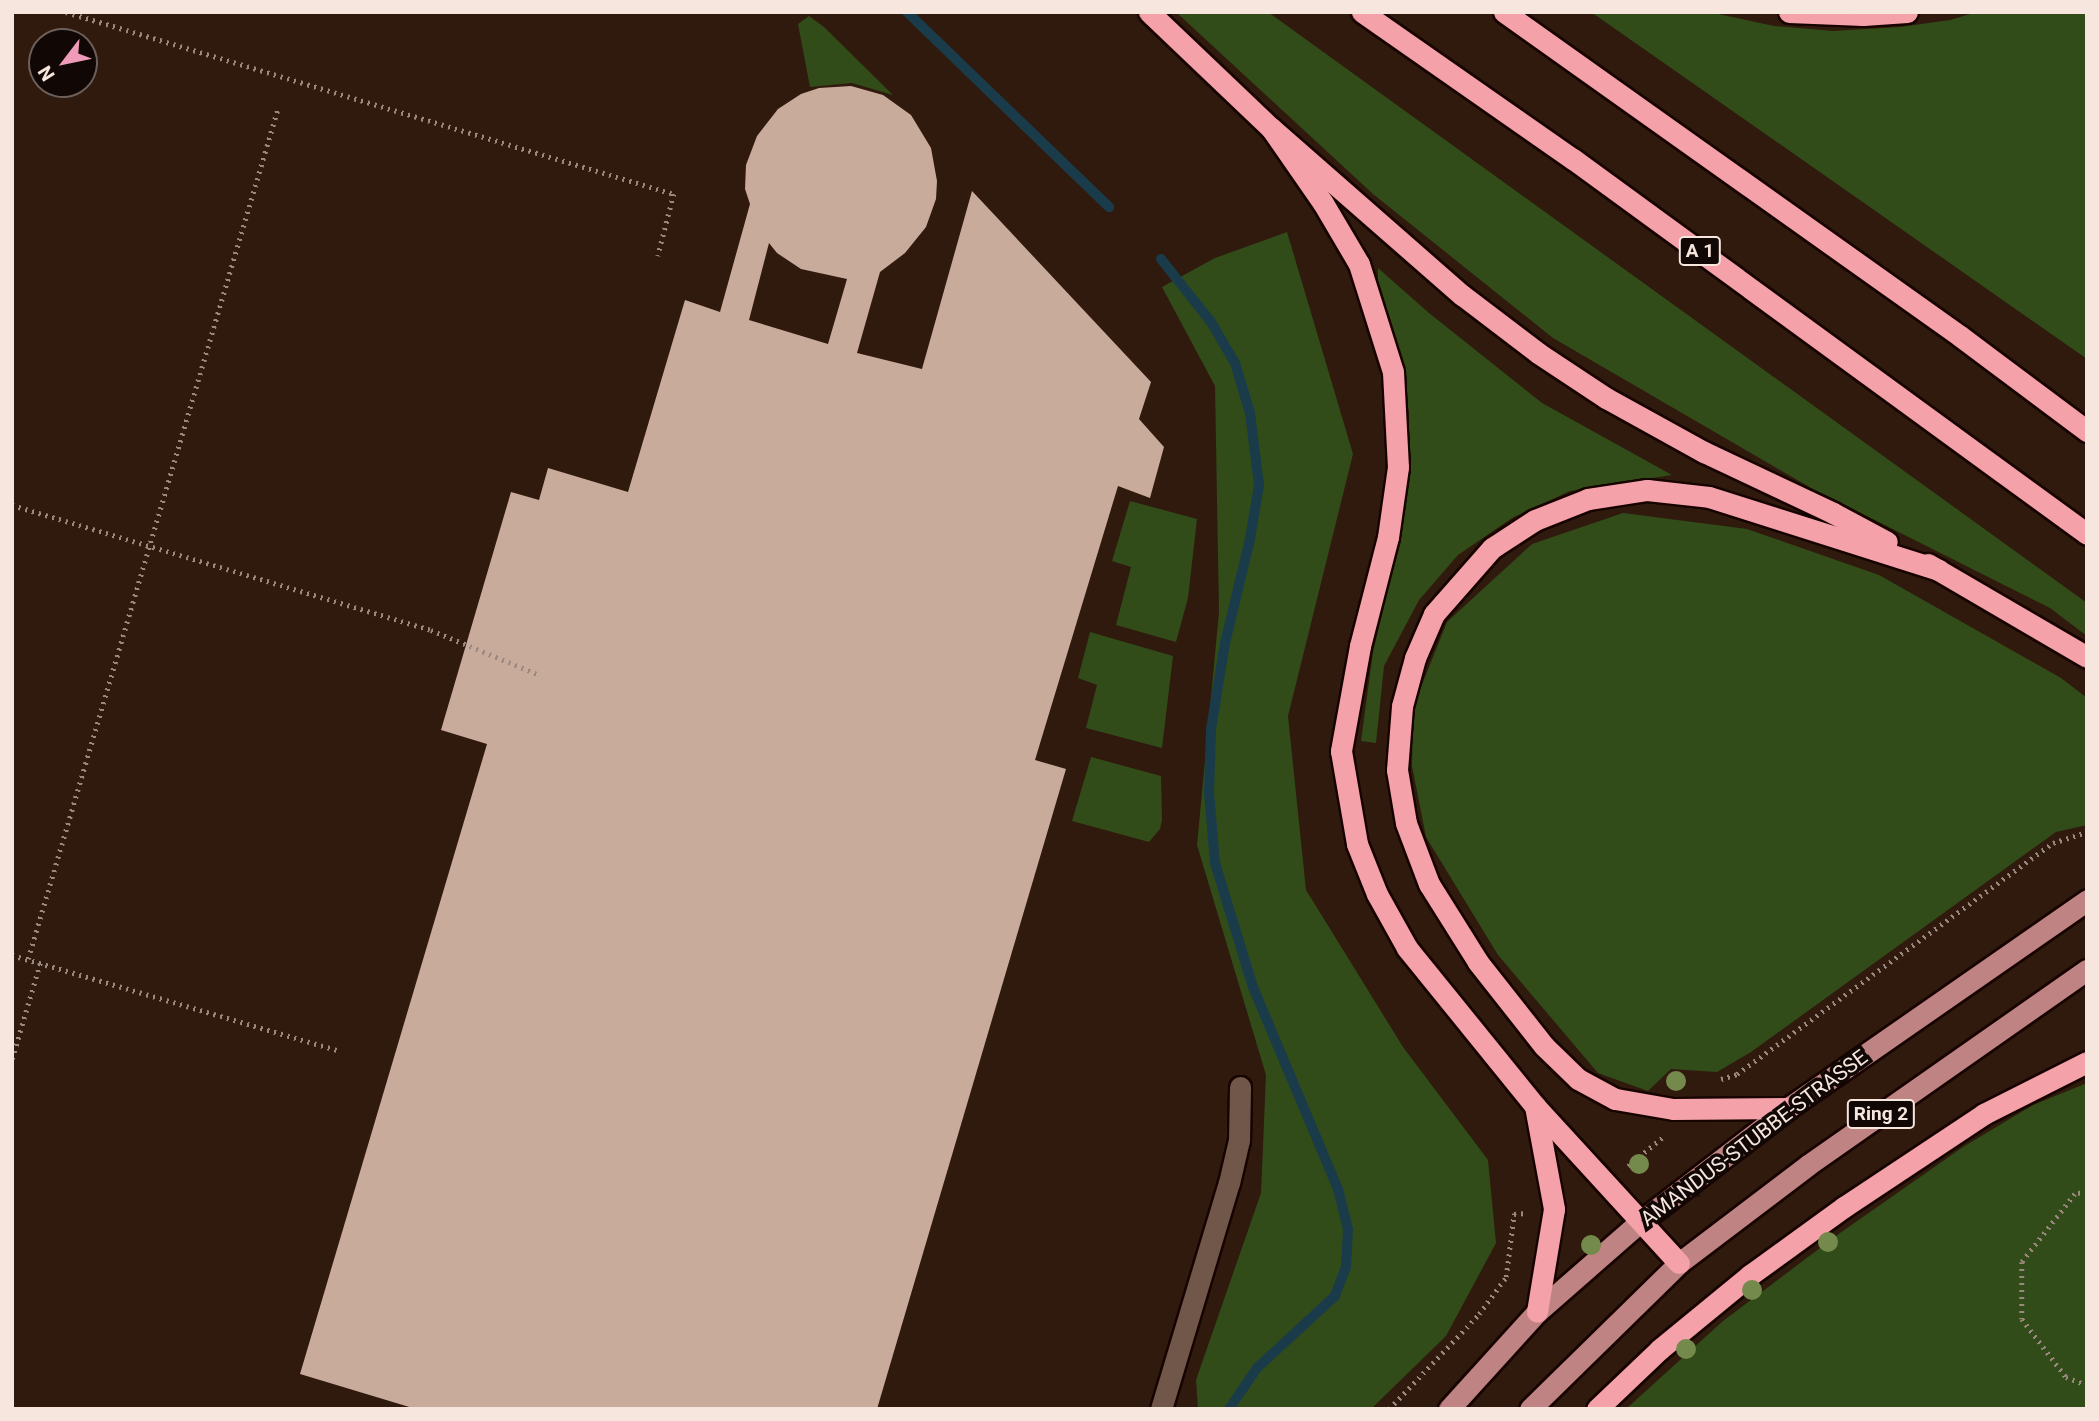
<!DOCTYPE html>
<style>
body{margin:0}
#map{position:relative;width:2099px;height:1421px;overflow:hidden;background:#301a0e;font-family:Roboto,sans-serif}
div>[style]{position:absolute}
.green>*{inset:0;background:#314c18}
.stream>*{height:10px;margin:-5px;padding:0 5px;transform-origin:5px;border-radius:5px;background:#1a3c4a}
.building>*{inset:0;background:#c9ab9c}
.path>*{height:4.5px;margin-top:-2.25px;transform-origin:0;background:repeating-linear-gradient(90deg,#9a877d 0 2px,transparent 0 7px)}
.roads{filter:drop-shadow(2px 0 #170400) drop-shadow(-2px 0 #170400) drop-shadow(0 2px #170400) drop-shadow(0 -2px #170400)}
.minor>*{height:21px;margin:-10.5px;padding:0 10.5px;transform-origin:10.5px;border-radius:10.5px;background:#71574a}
.major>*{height:21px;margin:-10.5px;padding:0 10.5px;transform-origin:10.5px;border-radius:10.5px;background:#c08383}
.highway>*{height:21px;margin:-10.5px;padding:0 10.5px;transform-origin:10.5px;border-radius:10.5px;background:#f4a1a9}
.trees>*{width:20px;height:20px;margin:-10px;border-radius:50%;background:#748a4c}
span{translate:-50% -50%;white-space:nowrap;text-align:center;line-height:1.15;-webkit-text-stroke:7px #110704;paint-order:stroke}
.shield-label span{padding:2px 5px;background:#110704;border:2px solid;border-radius:5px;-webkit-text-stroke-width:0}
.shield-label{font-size:19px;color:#f6e6de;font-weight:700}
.street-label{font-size:21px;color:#f6e6de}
.frame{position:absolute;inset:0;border:14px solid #f6e6de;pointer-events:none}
.north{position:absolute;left:28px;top:28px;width:70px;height:70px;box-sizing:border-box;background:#110704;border:2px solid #6d605b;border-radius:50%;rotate:238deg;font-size:19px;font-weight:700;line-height:28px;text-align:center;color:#f6e6de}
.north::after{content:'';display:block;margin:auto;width:24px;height:32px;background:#ef9ab8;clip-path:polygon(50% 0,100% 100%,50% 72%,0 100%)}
</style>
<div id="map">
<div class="green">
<i style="clip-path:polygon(1176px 12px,1268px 12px,2087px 603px,2087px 636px,2050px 608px,1811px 488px,1553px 338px,1373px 194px)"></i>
<i style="clip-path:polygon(1591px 12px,1709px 12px,1774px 26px,1833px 31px,1900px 27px,1950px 20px,1977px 12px,2087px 12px,2087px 359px)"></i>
<i style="clip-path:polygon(809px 16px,824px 27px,893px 95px,852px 83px,810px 87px,798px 24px)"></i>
<i style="clip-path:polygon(1287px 232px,1353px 454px,1288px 716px,1306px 890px,1403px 1047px,1488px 1160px,1496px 1243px,1446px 1336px,1371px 1409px,1198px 1409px,1196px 1380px,1261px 1193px,1266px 1075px,1197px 845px,1219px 612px,1215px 386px,1162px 287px,1215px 258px)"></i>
<i style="clip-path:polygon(1378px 268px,1429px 313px,1542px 403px,1672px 475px,1570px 491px,1512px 518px,1458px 555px,1419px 600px,1384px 666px,1376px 743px,1361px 741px,1373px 652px,1399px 541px,1409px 411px,1378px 285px)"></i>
<i style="clip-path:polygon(1130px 501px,1197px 519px,1188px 598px,1176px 642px,1116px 625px,1131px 567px,1112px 561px)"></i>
<i style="clip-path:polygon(1623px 513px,1747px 529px,1879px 575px,2061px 678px,2087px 698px,2087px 825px,2056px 832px,1751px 1052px,1717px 1072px,1671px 1069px,1648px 1091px,1598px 1073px,1498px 955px,1426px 837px,1412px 766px,1413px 707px,1447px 622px,1532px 544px)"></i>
<i style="clip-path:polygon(1090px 632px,1173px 656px,1162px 748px,1086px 728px,1097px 685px,1078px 678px)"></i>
<i style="clip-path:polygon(1091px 757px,1161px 776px,1162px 820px,1160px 829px,1149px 842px,1072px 821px)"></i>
<i style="clip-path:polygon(2087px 1083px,2087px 1409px,1626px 1409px,1723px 1321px,1840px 1233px,1963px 1147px,2033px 1105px)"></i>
</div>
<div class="stream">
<i style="left:907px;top:12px;width:281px;rotate:44deg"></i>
<i style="left:1161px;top:259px;width:80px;rotate:51.6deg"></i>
<i style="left:1211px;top:322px;width:48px;rotate:59.7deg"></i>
<i style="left:1235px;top:363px;width:52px;rotate:73.3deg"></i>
<i style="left:1250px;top:413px;width:73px;rotate:82.9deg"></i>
<i style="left:1259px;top:485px;width:55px;rotate:99.5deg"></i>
<i style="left:1250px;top:539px;width:107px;rotate:103.5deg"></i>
<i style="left:1225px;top:643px;width:87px;rotate:99.2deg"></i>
<i style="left:1211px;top:729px;width:63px;rotate:91.8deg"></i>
<i style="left:1209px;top:792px;width:71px;rotate:85.2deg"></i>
<i style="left:1215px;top:863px;width:130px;rotate:73deg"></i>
<i style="left:1253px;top:987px;width:219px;rotate:67.2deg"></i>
<i style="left:1338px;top:1189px;width:41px;rotate:76deg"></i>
<i style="left:1348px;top:1229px;width:38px;rotate:93deg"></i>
<i style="left:1346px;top:1267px;width:31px;rotate:111deg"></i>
<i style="left:1335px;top:1296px;width:106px;rotate:137.3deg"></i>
<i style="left:1257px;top:1368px;width:50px;rotate:124.3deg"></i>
</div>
<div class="building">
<i style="clip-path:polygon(evenodd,851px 86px,883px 95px,911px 115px,931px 148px,937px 181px,936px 199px,926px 227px,905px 253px,880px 272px,857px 353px,922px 369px,972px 191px,1151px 382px,1139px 419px,1164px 447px,1150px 498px,1118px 486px,1035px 760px,1066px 769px,877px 1409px,416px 1409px,300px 1374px,487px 744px,441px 730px,511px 492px,539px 500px,548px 468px,628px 492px,685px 300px,720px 312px,750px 204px,745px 189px,746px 165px,757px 136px,778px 109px,801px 94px,819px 88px,851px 86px,769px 243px,777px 253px,801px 269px,847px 279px,828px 344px,749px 320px,769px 243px)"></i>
</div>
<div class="path">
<i style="left:66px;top:12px;width:635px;rotate:16.66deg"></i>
<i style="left:674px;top:194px;width:64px;rotate:104.5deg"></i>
<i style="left:12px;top:505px;width:437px;rotate:16.6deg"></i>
<i style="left:431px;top:630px;width:115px;rotate:22.5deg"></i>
<i style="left:12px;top:955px;width:339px;rotate:16.3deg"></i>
<i style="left:28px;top:959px;width:887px;rotate:-73.63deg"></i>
<i style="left:12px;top:1059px;width:100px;rotate:-73.7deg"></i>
<i style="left:1721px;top:1079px;width:17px;rotate:-17deg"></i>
<i style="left:1737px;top:1074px;width:391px;rotate:-36.2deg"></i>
<i style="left:2053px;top:843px;width:36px;rotate:-18deg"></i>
<i style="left:1628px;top:1166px;width:47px;rotate:-39.8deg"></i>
<i style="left:2087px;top:1192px;width:12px;rotate:171deg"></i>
<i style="left:2075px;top:1194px;width:86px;rotate:127.9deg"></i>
<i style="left:2022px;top:1262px;width:57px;rotate:90deg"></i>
<i style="left:2022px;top:1319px;width:73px;rotate:52.8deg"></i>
<i style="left:2066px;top:1377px;width:22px;rotate:21deg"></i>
<i style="left:1389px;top:1409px;width:131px;rotate:-46.5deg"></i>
<i style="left:1479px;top:1314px;width:46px;rotate:-53.9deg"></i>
<i style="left:1506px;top:1277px;width:64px;rotate:-82.8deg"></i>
<i style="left:1514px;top:1214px;width:12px;rotate:-5deg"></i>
</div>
<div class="roads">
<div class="minor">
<i style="left:1161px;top:1409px;width:236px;rotate:-73.3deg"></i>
<i style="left:1229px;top:1183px;width:44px;rotate:-76.9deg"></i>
<i style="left:1239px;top:1140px;width:53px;rotate:-88.9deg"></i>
</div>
<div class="major">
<i style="left:1449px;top:1409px;width:131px;rotate:-47.8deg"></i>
<i style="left:1537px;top:1312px;width:138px;rotate:-41.2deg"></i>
<i style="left:1641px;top:1221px;width:185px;rotate:-37.5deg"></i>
<i style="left:1788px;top:1108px;width:364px;rotate:-34.8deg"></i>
<i style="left:1530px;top:1409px;width:209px;rotate:-44.4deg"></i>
<i style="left:1679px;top:1263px;width:162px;rotate:-37.2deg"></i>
<i style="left:1808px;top:1165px;width:340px;rotate:-35deg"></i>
</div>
<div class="highway">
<i style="left:1149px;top:12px;width:168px;rotate:43.6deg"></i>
<i style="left:1271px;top:128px;width:254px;rotate:41.2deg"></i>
<i style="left:1462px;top:295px;width:96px;rotate:37.3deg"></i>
<i style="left:1538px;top:353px;width:82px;rotate:33.5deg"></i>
<i style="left:1606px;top:398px;width:112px;rotate:28.9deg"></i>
<i style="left:1704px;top:452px;width:143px;rotate:25.3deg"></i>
<i style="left:1833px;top:513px;width:61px;rotate:28.2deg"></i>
<i style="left:1362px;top:12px;width:257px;rotate:34.9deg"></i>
<i style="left:1573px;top:159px;width:636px;rotate:36.11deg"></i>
<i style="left:1504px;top:12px;width:559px;rotate:35.39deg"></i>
<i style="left:1960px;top:336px;width:159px;rotate:36.8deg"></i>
<i style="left:1789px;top:12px;width:74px;rotate:2.3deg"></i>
<i style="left:1863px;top:15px;width:44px;rotate:-3.9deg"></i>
<i style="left:1271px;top:128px;width:91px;rotate:55.3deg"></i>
<i style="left:1323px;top:203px;width:71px;rotate:59.5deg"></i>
<i style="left:1359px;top:264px;width:113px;rotate:72.5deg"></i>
<i style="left:1393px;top:372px;width:95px;rotate:87deg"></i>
<i style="left:1398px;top:467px;width:71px;rotate:98.1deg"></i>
<i style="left:1388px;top:537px;width:113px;rotate:104.4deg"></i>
<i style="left:1360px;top:646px;width:107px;rotate:100.3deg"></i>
<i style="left:1341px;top:751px;width:94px;rotate:80.2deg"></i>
<i style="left:1357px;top:844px;width:54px;rotate:68.2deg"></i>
<i style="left:1377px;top:894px;width:62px;rotate:60.9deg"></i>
<i style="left:1407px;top:948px;width:203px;rotate:51deg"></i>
<i style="left:1535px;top:1106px;width:213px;rotate:47.5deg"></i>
<i style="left:1928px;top:564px;width:184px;rotate:30.3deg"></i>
<i style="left:1535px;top:1106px;width:105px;rotate:79.5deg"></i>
<i style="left:1554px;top:1209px;width:104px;rotate:99.4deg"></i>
<i style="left:1788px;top:1108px;width:115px;rotate:179.5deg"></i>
<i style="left:1673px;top:1109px;width:59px;rotate:-170.2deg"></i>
<i style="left:1615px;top:1099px;width:42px;rotate:-151.6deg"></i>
<i style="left:1578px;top:1079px;width:47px;rotate:-135.9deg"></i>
<i style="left:1544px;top:1046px;width:107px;rotate:-128.2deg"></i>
<i style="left:1478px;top:962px;width:92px;rotate:-122.1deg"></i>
<i style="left:1429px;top:884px;width:65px;rotate:-110.7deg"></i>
<i style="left:1406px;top:823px;width:54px;rotate:-99.6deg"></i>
<i style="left:1397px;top:770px;width:64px;rotate:-85.5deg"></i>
<i style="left:1402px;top:706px;width:50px;rotate:-74.8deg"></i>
<i style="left:1415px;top:658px;width:48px;rotate:-66.6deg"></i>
<i style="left:1434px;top:614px;width:88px;rotate:-48.7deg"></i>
<i style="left:1492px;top:548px;width:51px;rotate:-33.1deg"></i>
<i style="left:1535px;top:520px;width:57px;rotate:-21.6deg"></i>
<i style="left:1588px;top:499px;width:60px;rotate:-8.7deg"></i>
<i style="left:1647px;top:490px;width:62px;rotate:6.4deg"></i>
<i style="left:1709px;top:497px;width:241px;rotate:17.6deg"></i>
<i style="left:1597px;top:1409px;width:87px;rotate:-43.6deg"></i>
<i style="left:1660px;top:1349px;width:117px;rotate:-39.4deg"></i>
<i style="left:1750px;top:1275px;width:116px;rotate:-35.9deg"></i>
<i style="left:1844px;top:1207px;width:168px;rotate:-33.6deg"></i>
<i style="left:1984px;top:1114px;width:115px;rotate:-26.8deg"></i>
</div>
</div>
<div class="trees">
<i style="left:1676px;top:1081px"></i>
<i style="left:1639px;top:1164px"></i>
<i style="left:1828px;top:1242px"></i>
<i style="left:1591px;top:1245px"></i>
<i style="left:1752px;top:1290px"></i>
<i style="left:1686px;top:1349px"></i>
</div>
<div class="shield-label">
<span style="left:1700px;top:251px">A 1</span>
<span style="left:1881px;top:1114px">Ring 2</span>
</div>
<div class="street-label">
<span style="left:1754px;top:1138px;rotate:-37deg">AMANDUS-STUBBE-STRASSE</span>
</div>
<div class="frame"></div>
<div class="north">N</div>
</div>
